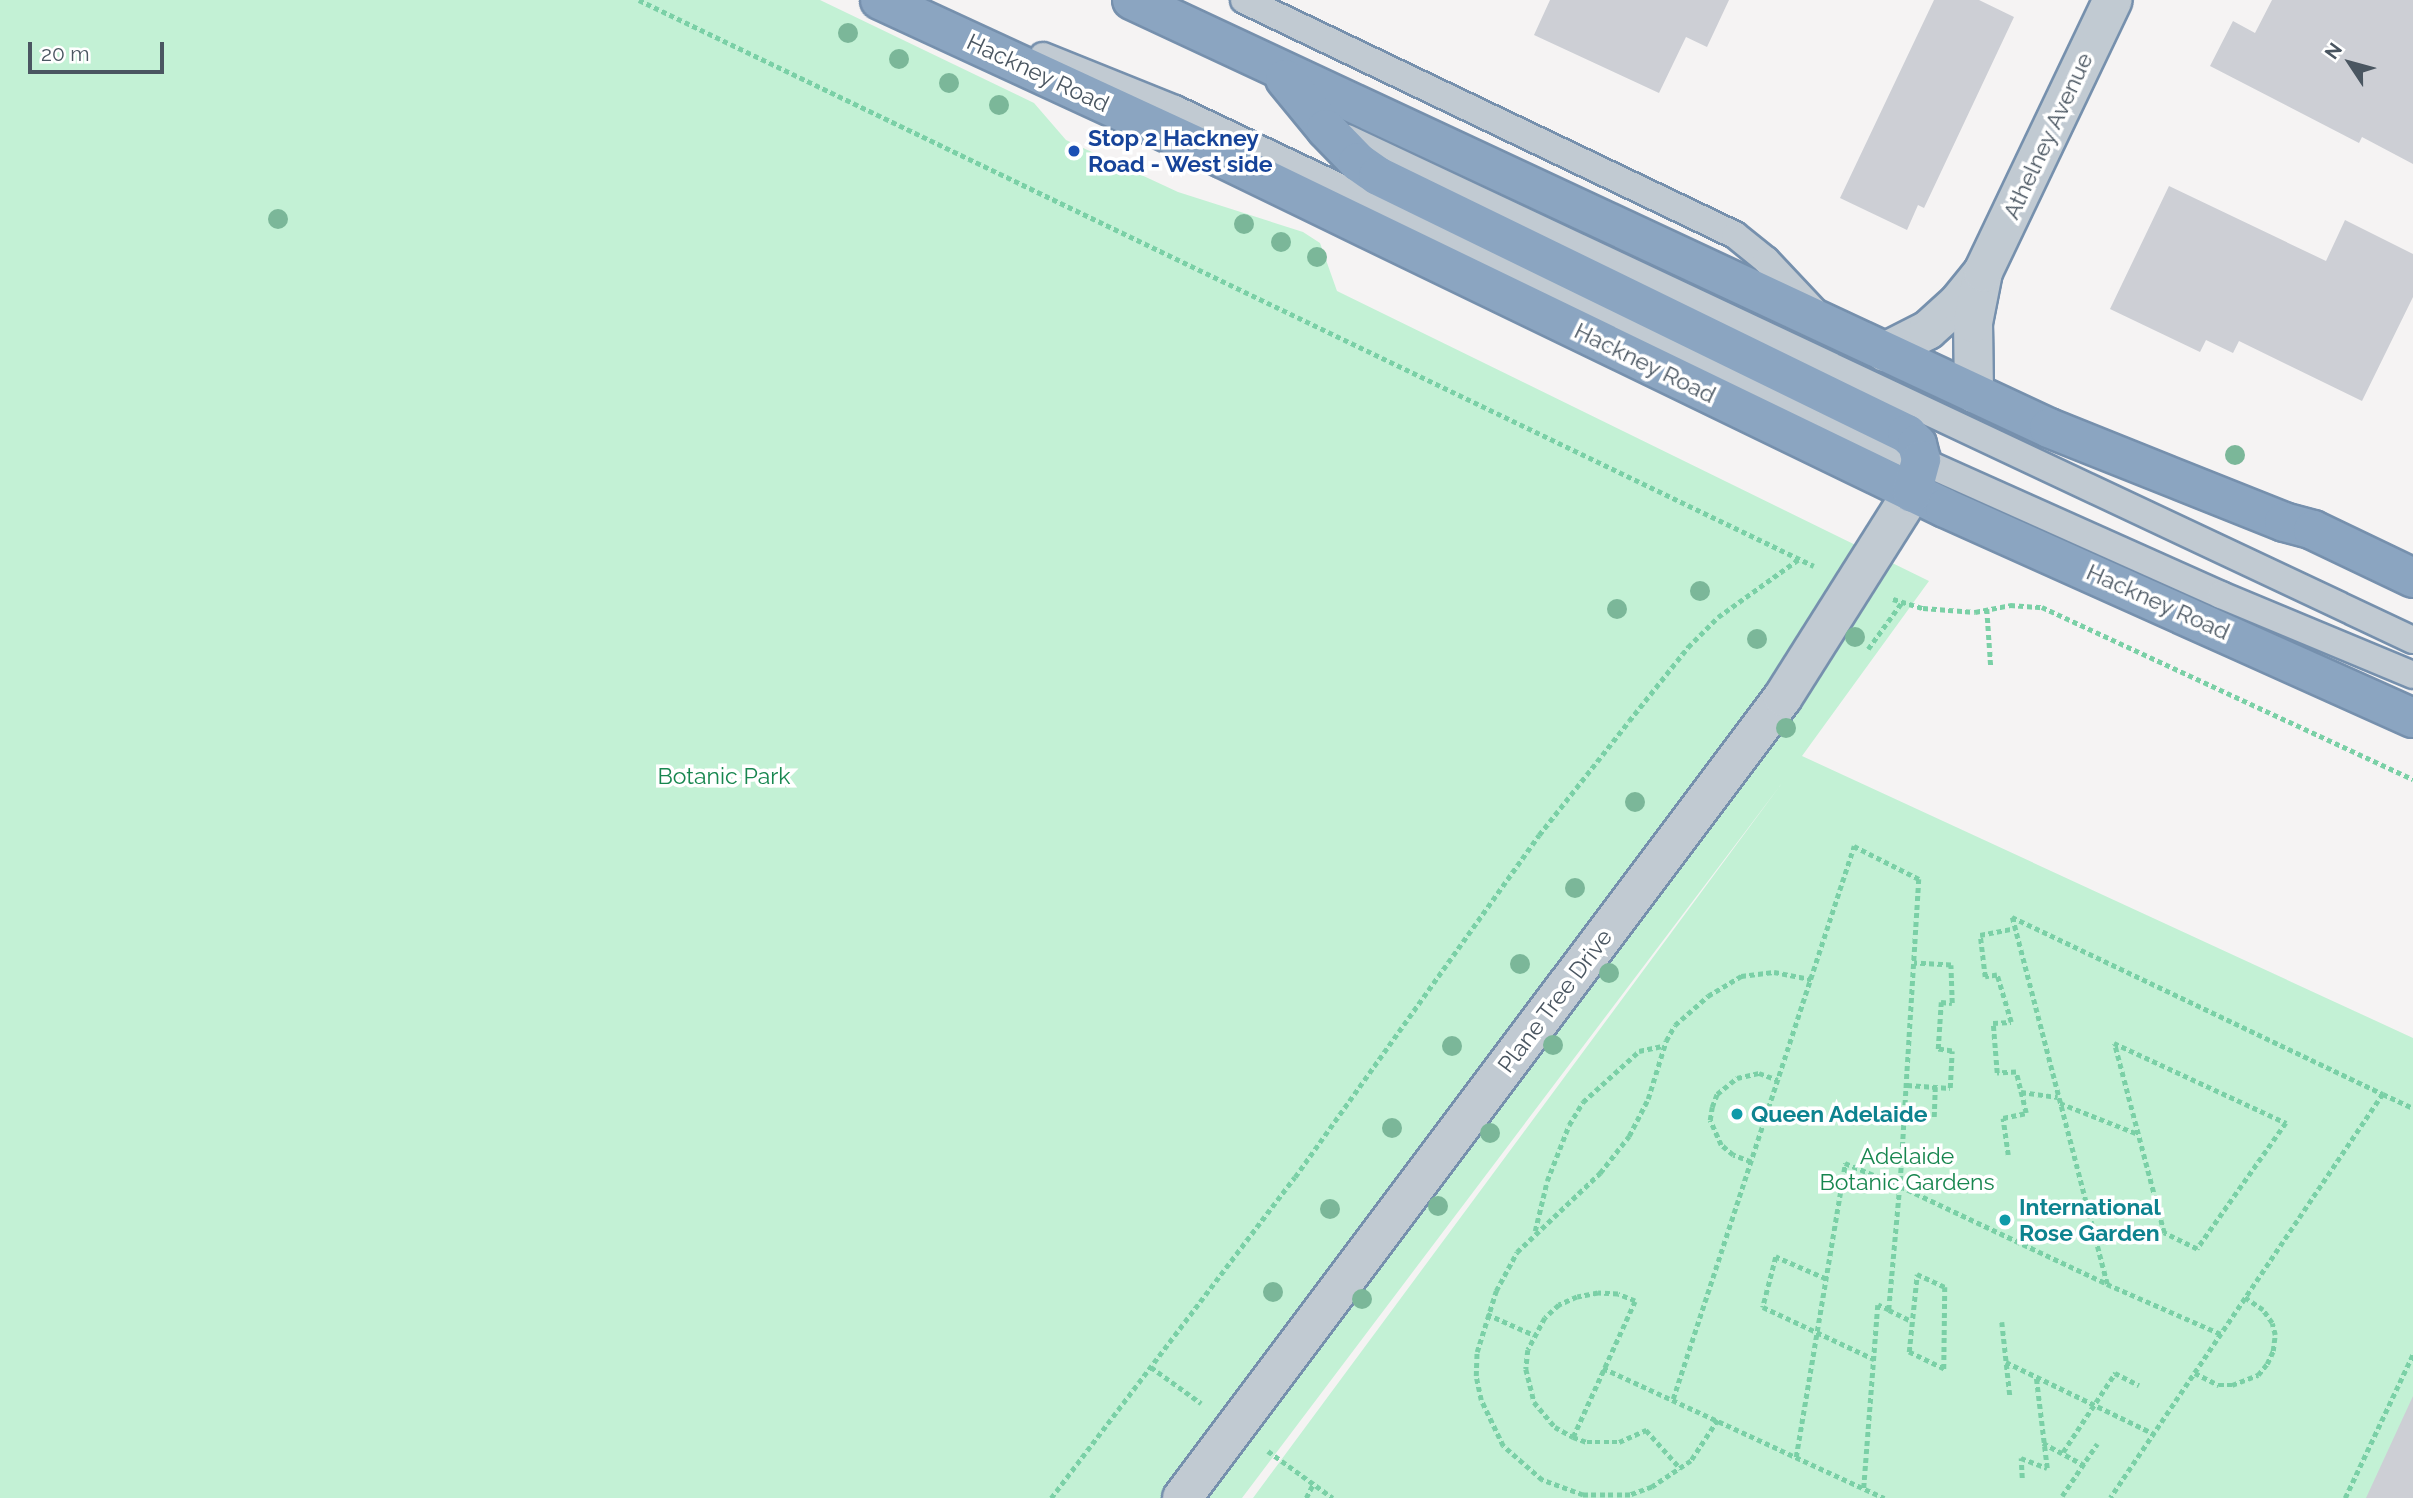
<!DOCTYPE html>
<style>
body{margin:0}
#map{position:relative;width:2413px;height:1498px;overflow:hidden;background:#f5f3f3;font-family:Raleway,sans-serif}
div>[style]{position:absolute}
.green>*{inset:0;background:#c3f1d5}
.building>*{inset:0;background:#cdcfd5}
.path>*{height:4.5px;margin-top:-2.25px;transform-origin:0;background:repeating-linear-gradient(90deg,#7ad0a6 0 5px,transparent 0 8.5px)}
.roads{filter:drop-shadow(2px 0 #7690ad) drop-shadow(-2px 0 #7690ad) drop-shadow(0 2px #7690ad) drop-shadow(0 -2px #7690ad)}
.lane>*{height:26px;margin:-13px;padding:0 13px;transform-origin:13px;border-radius:13px;background:#c1cad2}
.street>*{height:38px;margin:-19px;padding:0 19px;transform-origin:19px;border-radius:19px;background:#c1cad2}
.highway>*{height:38px;margin:-19px;padding:0 19px;transform-origin:19px;border-radius:19px;background:#8ba5c1}
.trees>*{width:20px;height:20px;margin:-10px;border-radius:50%;background:#7bb799}
.dots>*{width:19px;height:19px;translate:-50% -50%;box-sizing:border-box;border:4px solid #fff;border-radius:50%}
span{translate:-50% -50%;white-space:nowrap;text-align:center;line-height:1.15;-webkit-text-stroke:7px #fff;paint-order:stroke}
.street-label{font-size:23px;color:#4a5661}
.transit-label{font-size:23px;color:#164399;font-weight:700}
.left{translate:0 -50%;text-align:left}
.park-label{font-size:23px;color:#17864f}
.culture-label{font-size:23px;color:#0d838f;font-weight:700}
.north{position:absolute;left:2315px;top:28px;width:70px;height:70px;-webkit-text-stroke:5px #fff;paint-order:stroke;rotate:306deg;font-size:19px;font-weight:700;line-height:28px;text-align:center;color:#4a5661}
.north::after{content:'';display:block;margin:auto;width:24px;height:32px;background:#4a5661;clip-path:polygon(50% 0,100% 100%,50% 72%,0 100%)}
.scale{position:absolute;left:28px;top:42px;width:136px;height:32px;box-sizing:border-box;border:4px solid #4a5661;border-top:0;padding-left:9px;font-size:21px;line-height:24px;white-space:nowrap;color:#4a5661;-webkit-text-stroke:5px #fff;paint-order:stroke}
</style>
<div id="map">
<div class="green">
<i style="clip-path:polygon(0 0,820px 0,1034px 103px,1066px 140px,1178px 192px,1303px 232px,1320px 243px,1337px 291px,1929px 581px,1802px 756px,2413px 1038px,2413px 1498px,1253px 1498px,1782px 783px,1242px 1498px,0 1498px)"></i>
</div>
<div class="building">
<i style="clip-path:polygon(1550px 0,1729px 0,1707px 47px,1686px 37px,1659px 93px,1534px 35px)"></i>
<i style="clip-path:polygon(1934px 0,1979px 0,2014px 17px,1924px 208px,1918px 205px,1907px 230px,1840px 198px)"></i>
<i style="clip-path:polygon(2272px 0,2413px 0,2413px 164px,2362px 137px,2359px 143px,2210px 66px,2233px 21px,2255px 33px)"></i>
<i style="clip-path:polygon(2169px 186px,2326px 261px,2345px 220px,2413px 254px,2413px 297px,2362px 401px,2239px 341px,2233px 353px,2206px 340px,2200px 352px,2110px 309px)"></i>
<i style="clip-path:polygon(2413px 1396px,2413px 1498px,2366px 1498px)"></i>
</div>
<div class="path">
<i style="left:639px;top:0;width:1304px;rotate:25.72deg"></i>
<i style="left:1893px;top:599px;width:31px;rotate:17deg"></i>
<i style="left:1923px;top:608px;width:52px;rotate:4.4deg"></i>
<i style="left:1975px;top:612px;width:36px;rotate:-11deg"></i>
<i style="left:2010px;top:605px;width:32px;rotate:4deg"></i>
<i style="left:2042px;top:607px;width:409px;rotate:24.9deg"></i>
<i style="left:1987px;top:609px;width:58px;rotate:86.1deg"></i>
<i style="left:1868px;top:649px;width:58px;rotate:-54.1deg"></i>
<i style="left:2114px;top:1043px;width:190px;rotate:24.9deg"></i>
<i style="left:2286px;top:1123px;width:154px;rotate:125.2deg"></i>
<i style="left:2197px;top:1249px;width:37px;rotate:-154deg"></i>
<i style="left:2164px;top:1233px;width:196px;rotate:-104.7deg"></i>
<i style="left:1907px;top:1085px;width:43px;rotate:4deg"></i>
<i style="left:1950px;top:1088px;width:37px;rotate:-87deg"></i>
<i style="left:1952px;top:1051px;width:14px;rotate:-172deg"></i>
<i style="left:1938px;top:1049px;width:47px;rotate:-86.3deg"></i>
<i style="left:1941px;top:1002px;width:11px;rotate:5deg"></i>
<i style="left:1952px;top:1003px;width:38px;rotate:-92deg"></i>
<i style="left:1951px;top:965px;width:37px;rotate:-177deg"></i>
<i style="left:2021px;top:1092px;width:37px;rotate:8deg"></i>
<i style="left:2383px;top:1094px;width:33px;rotate:25deg"></i>
<i style="left:2060px;top:1103px;width:84px;rotate:21.7deg"></i>
<i style="left:1934px;top:1117px;width:30px;rotate:-88deg"></i>
<i style="left:2008px;top:1155px;width:37px;rotate:-98deg"></i>
<i style="left:2003px;top:1118px;width:24px;rotate:-12deg"></i>
<i style="left:2026px;top:1113px;width:42px;rotate:-103.7deg"></i>
<i style="left:2016px;top:1072px;width:19px;rotate:177deg"></i>
<i style="left:1997px;top:1073px;width:50px;rotate:-94.6deg"></i>
<i style="left:1993px;top:1023px;width:18px;rotate:-3deg"></i>
<i style="left:2011px;top:1022px;width:49px;rotate:-106.6deg"></i>
<i style="left:1997px;top:975px;width:12px;rotate:171deg"></i>
<i style="left:1985px;top:977px;width:42px;rotate:-96.8deg"></i>
<i style="left:1980px;top:935px;width:36px;rotate:-11deg"></i>
<i style="left:1751px;top:1162px;width:19px;rotate:-159deg"></i>
<i style="left:1733px;top:1155px;width:16px;rotate:-140deg"></i>
<i style="left:1721px;top:1145px;width:27px;rotate:-114deg"></i>
<i style="left:1710px;top:1120px;width:13px;rotate:-81deg"></i>
<i style="left:1712px;top:1107px;width:14px;rotate:-69deg"></i>
<i style="left:1717px;top:1094px;width:26px;rotate:-39deg"></i>
<i style="left:1737px;top:1078px;width:23px;rotate:-13deg"></i>
<i style="left:1759px;top:1073px;width:20px;rotate:20deg"></i>
<i style="left:1535px;top:1231px;width:51px;rotate:-76.5deg"></i>
<i style="left:1547px;top:1181px;width:60px;rotate:-68.6deg"></i>
<i style="left:1569px;top:1125px;width:27px;rotate:-59deg"></i>
<i style="left:1583px;top:1102px;width:76px;rotate:-42.3deg"></i>
<i style="left:1639px;top:1051px;width:25px;rotate:-12deg"></i>
<i style="left:1917px;top:1274px;width:31px;rotate:25deg"></i>
<i style="left:1945px;top:1287px;width:82px;rotate:90.7deg"></i>
<i style="left:1944px;top:1369px;width:39px;rotate:-154deg"></i>
<i style="left:1909px;top:1352px;width:78px;rotate:-84.1deg"></i>
<i style="left:1826px;top:1279px;width:55px;rotate:-156.3deg"></i>
<i style="left:1776px;top:1257px;width:52px;rotate:104.6deg"></i>
<i style="left:1763px;top:1307px;width:123px;rotate:25.1deg"></i>
<i style="left:2107px;top:1284px;width:124px;rotate:23.7deg"></i>
<i style="left:1889px;top:1310px;width:25px;rotate:26deg"></i>
<i style="left:1487px;top:1314px;width:51px;rotate:24.1deg"></i>
<i style="left:2002px;top:1322px;width:74px;rotate:83.8deg"></i>
<i style="left:2006px;top:1362px;width:165px;rotate:25.9deg"></i>
<i style="left:1151px;top:1367px;width:62px;rotate:35.8deg"></i>
<i style="left:1603px;top:1368px;width:310px;rotate:24.8deg"></i>
<i style="left:2195px;top:1373px;width:27px;rotate:27deg"></i>
<i style="left:2219px;top:1385px;width:13px"></i>
<i style="left:2232px;top:1385px;width:28px;rotate:-21deg"></i>
<i style="left:2258px;top:1375px;width:14px;rotate:-51deg"></i>
<i style="left:2267px;top:1364px;width:14px;rotate:-65deg"></i>
<i style="left:2273px;top:1351px;width:16px;rotate:-83deg"></i>
<i style="left:2275px;top:1335px;width:12px;rotate:-104deg"></i>
<i style="left:2272px;top:1323px;width:16px;rotate:-125deg"></i>
<i style="left:2263px;top:1310px;width:22px;rotate:-146deg"></i>
<i style="left:1673px;top:1399px;width:582px;rotate:-71.88deg"></i>
<i style="left:1854px;top:846px;width:73px;rotate:26.9deg"></i>
<i style="left:1919px;top:879px;width:308px;rotate:93.5deg"></i>
<i style="left:1900px;top:1186px;width:229px;rotate:25.3deg"></i>
<i style="left:2107px;top:1284px;width:379px;rotate:-104.5deg"></i>
<i style="left:2012px;top:917px;width:411px;rotate:25.5deg"></i>
<i style="left:2383px;top:1094px;width:487px;rotate:124deg"></i>
<i style="left:1718px;top:1420px;width:49px;rotate:123.4deg"></i>
<i style="left:1691px;top:1461px;width:47px;rotate:146.3deg"></i>
<i style="left:1652px;top:1487px;width:23px;rotate:160deg"></i>
<i style="left:1630px;top:1495px;width:47px;rotate:180deg"></i>
<i style="left:1583px;top:1495px;width:44px;rotate:-159.9deg"></i>
<i style="left:1542px;top:1480px;width:52px;rotate:-138.9deg"></i>
<i style="left:1503px;top:1446px;width:51px;rotate:-115.6deg"></i>
<i style="left:1481px;top:1400px;width:25px;rotate:-102deg"></i>
<i style="left:1476px;top:1376px;width:24px;rotate:-88deg"></i>
<i style="left:1477px;top:1352px;width:64px;rotate:-72.7deg"></i>
<i style="left:1496px;top:1291px;width:44px;rotate:-61.7deg"></i>
<i style="left:1517px;top:1252px;width:115px;rotate:-43.6deg"></i>
<i style="left:1600px;top:1173px;width:47px;rotate:-51.9deg"></i>
<i style="left:1629px;top:1136px;width:42px;rotate:-62.8deg"></i>
<i style="left:1648px;top:1099px;width:61px;rotate:-72.8deg"></i>
<i style="left:1666px;top:1041px;width:18px;rotate:-61deg"></i>
<i style="left:1675px;top:1025px;width:44px;rotate:-41.3deg"></i>
<i style="left:1708px;top:996px;width:39px;rotate:-31deg"></i>
<i style="left:1741px;top:976px;width:33px;rotate:-7deg"></i>
<i style="left:1774px;top:972px;width:38px;rotate:11deg"></i>
<i style="left:1573px;top:1437px;width:149px;rotate:-65.5deg"></i>
<i style="left:1635px;top:1301px;width:18px;rotate:-158deg"></i>
<i style="left:1618px;top:1294px;width:20px;rotate:-177deg"></i>
<i style="left:1598px;top:1293px;width:21px;rotate:169deg"></i>
<i style="left:1577px;top:1297px;width:20px;rotate:156deg"></i>
<i style="left:1559px;top:1305px;width:19px;rotate:137deg"></i>
<i style="left:1545px;top:1318px;width:36px;rotate:118deg"></i>
<i style="left:1528px;top:1350px;width:19px;rotate:96deg"></i>
<i style="left:1526px;top:1369px;width:34px;rotate:76deg"></i>
<i style="left:1534px;top:1402px;width:33px;rotate:50deg"></i>
<i style="left:1555px;top:1427px;width:21px;rotate:29deg"></i>
<i style="left:1573px;top:1437px;width:15px;rotate:20deg"></i>
<i style="left:1587px;top:1442px;width:32px"></i>
<i style="left:1619px;top:1442px;width:30px;rotate:-24deg"></i>
<i style="left:1646px;top:1430px;width:52px;rotate:48.1deg"></i>
<i style="left:2043px;top:1443px;width:47px;rotate:28.2deg"></i>
<i style="left:1268px;top:1451px;width:80px;rotate:35.9deg"></i>
<i style="left:2063px;top:1452px;width:95px;rotate:-56.6deg"></i>
<i style="left:2115px;top:1373px;width:27px;rotate:27deg"></i>
<i style="left:1796px;top:1457px;width:298px;rotate:-80.5deg"></i>
<i style="left:1845px;top:1163px;width:60px;rotate:22.7deg"></i>
<i style="left:1900px;top:1186px;width:124px;rotate:95.1deg"></i>
<i style="left:1889px;top:1310px;width:12px;rotate:-156deg"></i>
<i style="left:1878px;top:1305px;width:184px;rotate:94.4deg"></i>
<i style="left:2022px;top:1478px;width:20px;rotate:-93deg"></i>
<i style="left:2021px;top:1458px;width:28px;rotate:21deg"></i>
<i style="left:2047px;top:1468px;width:92px;rotate:-96.9deg"></i>
<i style="left:2062px;top:1496px;width:63px;rotate:-56.1deg"></i>
<i style="left:1051px;top:1498px;width:403px;rotate:-52.8deg"></i>
<i style="left:1295px;top:1177px;width:420px;rotate:-54.5deg"></i>
<i style="left:1539px;top:835px;width:145px;rotate:-51.7deg"></i>
<i style="left:1629px;top:721px;width:95px;rotate:-51.4deg"></i>
<i style="left:1688px;top:647px;width:42px;rotate:-45deg"></i>
<i style="left:1718px;top:617px;width:100px;rotate:-35.6deg"></i>
<i style="left:1306px;top:1498px;width:16px;rotate:-63deg"></i>
<i style="left:2345px;top:1498px;width:159px;rotate:-64.7deg"></i>
</div>
<div class="roads">
<div class="lane">
<i style="left:1244px;top:0;width:544px;rotate:25.58deg"></i>
<i style="left:1735px;top:235px;width:40px;rotate:39deg"></i>
<i style="left:1766px;top:260px;width:71px;rotate:46.7deg"></i>
<i style="left:1043px;top:56px;width:142px;rotate:21.9deg"></i>
<i style="left:1175px;top:109px;width:725px;rotate:25.4deg"></i>
<i style="left:1830px;top:420px;width:428px;rotate:24.1deg"></i>
<i style="left:2221px;top:595px;width:208px;rotate:22.6deg"></i>
<i style="left:1347px;top:138px;width:1178px;rotate:25.22deg"></i>
</div>
<div class="street">
<i style="left:1885px;top:352px;width:48px;rotate:-27.1deg"></i>
<i style="left:1928px;top:330px;width:40px;rotate:-42deg"></i>
<i style="left:1958px;top:303px;width:38px;rotate:-51deg"></i>
<i style="left:1974px;top:393px;width:70px;rotate:-90.8deg"></i>
<i style="left:1973px;top:323px;width:52px;rotate:-78.9deg"></i>
<i style="left:1983px;top:272px;width:301px;rotate:-64.5deg"></i>
<i style="left:1182px;top:1498px;width:1001px;rotate:-53.12deg"></i>
<i style="left:1783px;top:697px;width:241px;rotate:-57.7deg"></i>
</div>
<div class="highway">
<i style="left:880px;top:0;width:377px;rotate:24.8deg"></i>
<i style="left:1222px;top:158px;width:803px;rotate:25.83deg"></i>
<i style="left:1945px;top:508px;width:513px;rotate:24.17deg"></i>
<i style="left:1132px;top:0;width:1012px;rotate:25.02deg"></i>
<i style="left:2049px;top:428px;width:253px;rotate:21.8deg"></i>
<i style="left:2284px;top:522px;width:30px;rotate:15deg"></i>
<i style="left:2313px;top:530px;width:111px;rotate:25.6deg"></i>
<i style="left:1285px;top:79px;width:65px;rotate:50.6deg"></i>
<i style="left:1326px;top:129px;width:46px;rotate:45.9deg"></i>
<i style="left:1358px;top:162px;width:24px;rotate:35deg"></i>
<i style="left:1378px;top:176px;width:589px;rotate:26deg"></i>
<i style="left:1907px;top:434px;width:14px;rotate:45deg"></i>
<i style="left:1917px;top:444px;width:16px;rotate:76deg"></i>
<i style="left:1921px;top:460px;width:34px;rotate:105deg"></i>
</div>
</div>
<div class="trees">
<i style="left:848px;top:33px"></i>
<i style="left:899px;top:59px"></i>
<i style="left:949px;top:83px"></i>
<i style="left:999px;top:105px"></i>
<i style="left:278px;top:219px"></i>
<i style="left:1244px;top:224px"></i>
<i style="left:1281px;top:242px"></i>
<i style="left:1317px;top:257px"></i>
<i style="left:2235px;top:455px"></i>
<i style="left:1700px;top:591px"></i>
<i style="left:1617px;top:609px"></i>
<i style="left:1855px;top:637px"></i>
<i style="left:1757px;top:639px"></i>
<i style="left:1786px;top:728px"></i>
<i style="left:1635px;top:802px"></i>
<i style="left:1575px;top:888px"></i>
<i style="left:1520px;top:964px"></i>
<i style="left:1609px;top:973px"></i>
<i style="left:1553px;top:1045px"></i>
<i style="left:1452px;top:1046px"></i>
<i style="left:1392px;top:1128px"></i>
<i style="left:1490px;top:1133px"></i>
<i style="left:1438px;top:1206px"></i>
<i style="left:1330px;top:1209px"></i>
<i style="left:1273px;top:1292px"></i>
<i style="left:1362px;top:1299px"></i>
</div>
<div class="dots">
<i style="left:1074px;top:151px;background:#1a4fb4"></i>
<i style="left:1737px;top:1114px;background:#0f9aa8"></i>
<i style="left:2005px;top:1220px;background:#0f9aa8"></i>
</div>
<div class="street-label">
<span style="left:1038px;top:73px;rotate:25deg">Hackney Road</span>
<span style="left:2048px;top:136px;rotate:-65deg">Athelney Avenue</span>
<span style="left:1645px;top:363px;rotate:26deg">Hackney Road</span>
<span style="left:2158px;top:602px;rotate:24deg">Hackney Road</span>
<span style="left:1555px;top:1001px;rotate:-53deg">Plane Tree Drive</span>
</div>
<div class="transit-label">
<span class="left" style="left:1088px;top:151px">Stop 2 Hackney<br>Road - West side</span>
</div>
<div class="park-label">
<span style="left:724px;top:776px">Botanic Park</span>
<span style="left:1907px;top:1169px">Adelaide<br>Botanic Gardens</span>
</div>
<div class="culture-label">
<span class="left" style="left:1751px;top:1114px">Queen Adelaide</span>
<span class="left" style="left:2019px;top:1220px">International<br>Rose Garden</span>
</div>
<div class="north">N</div>
<div class="scale">20 m</div>
</div>
